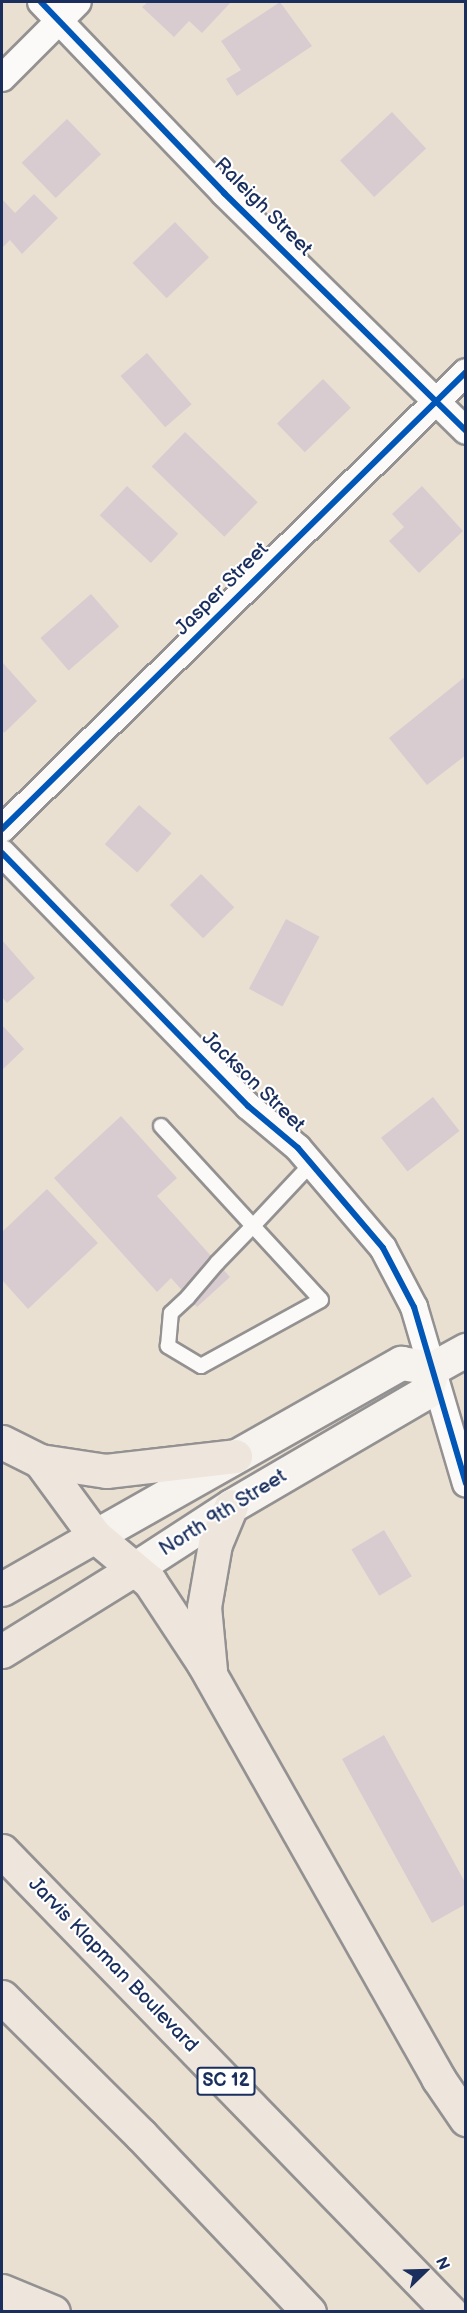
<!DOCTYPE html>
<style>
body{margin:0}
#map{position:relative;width:467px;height:2313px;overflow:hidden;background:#e9e0d1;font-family:"Balsamiq Sans",sans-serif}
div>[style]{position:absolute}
.building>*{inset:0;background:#d8ccd1;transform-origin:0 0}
.roads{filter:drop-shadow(2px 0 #939191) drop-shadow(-2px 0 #939191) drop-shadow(0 2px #939191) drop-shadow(0 -2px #939191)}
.lane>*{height:14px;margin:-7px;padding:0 7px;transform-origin:7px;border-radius:7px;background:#fcfaf8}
.street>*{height:26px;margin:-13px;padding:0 13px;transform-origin:13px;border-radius:13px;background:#fcfaf8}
.secondary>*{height:33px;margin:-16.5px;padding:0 16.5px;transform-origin:16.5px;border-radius:16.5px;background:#f6f2ee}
.primary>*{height:33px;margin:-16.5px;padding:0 16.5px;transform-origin:16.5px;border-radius:16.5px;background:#eee5dd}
.highway>*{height:33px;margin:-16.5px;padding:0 16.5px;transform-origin:16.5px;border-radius:16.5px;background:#eee5dd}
.cycleway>*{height:6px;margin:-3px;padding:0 3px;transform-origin:3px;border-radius:3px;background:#0057b8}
span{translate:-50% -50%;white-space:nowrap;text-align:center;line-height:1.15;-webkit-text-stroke:4.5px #fff;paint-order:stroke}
.shield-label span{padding:2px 4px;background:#fff;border:2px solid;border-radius:4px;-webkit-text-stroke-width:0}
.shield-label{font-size:18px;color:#1b2f5e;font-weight:700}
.street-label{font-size:20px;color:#1b2f5e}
.frame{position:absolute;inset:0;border:3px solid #1b2f5e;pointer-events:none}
.north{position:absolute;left:395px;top:2241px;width:60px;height:60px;-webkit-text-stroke:4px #fff;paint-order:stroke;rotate:67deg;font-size:16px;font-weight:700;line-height:24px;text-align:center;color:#1b2f5e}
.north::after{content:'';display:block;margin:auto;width:21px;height:27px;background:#1b2f5e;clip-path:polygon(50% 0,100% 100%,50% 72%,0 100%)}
</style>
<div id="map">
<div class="building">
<i style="clip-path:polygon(148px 2px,231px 2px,202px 33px,189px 21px,174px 37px,142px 7px)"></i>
<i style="clip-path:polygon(280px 2px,312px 46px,237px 96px,226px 79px,241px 70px,221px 41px)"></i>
<i style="left:392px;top:112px;width:50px;height:71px;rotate:47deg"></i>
<i style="left:67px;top:119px;width:49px;height:63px;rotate:46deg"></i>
<i style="clip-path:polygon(34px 194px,58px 218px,22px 254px,10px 240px,2px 248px,2px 199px,15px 213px)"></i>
<i style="left:175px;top:222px;width:49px;height:59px;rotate:46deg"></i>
<i style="left:147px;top:353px;width:68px;height:35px;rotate:49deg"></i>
<i style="left:323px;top:379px;width:40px;height:64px;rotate:46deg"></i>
<i style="left:185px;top:432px;width:101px;height:48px;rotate:44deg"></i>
<i style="left:127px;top:486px;width:70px;height:40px;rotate:43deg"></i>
<i style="clip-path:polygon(422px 486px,463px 531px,419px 573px,389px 541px,404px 527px,392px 514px)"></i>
<i style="left:91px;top:594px;width:43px;height:67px;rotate:49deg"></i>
<i style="clip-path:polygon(3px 663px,37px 701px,4px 733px,2px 730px)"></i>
<i style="clip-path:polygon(466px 676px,466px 755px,427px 785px,389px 738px)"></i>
<i style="left:139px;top:805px;width:43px;height:52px;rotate:41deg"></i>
<i style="left:201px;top:874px;width:47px;height:44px;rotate:45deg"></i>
<i style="left:286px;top:919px;width:38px;height:79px;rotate:28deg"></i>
<i style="clip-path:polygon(2px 940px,35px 978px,7px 1003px,2px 997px)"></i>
<i style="clip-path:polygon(2px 1025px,24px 1049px,2px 1070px)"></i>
<i style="left:433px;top:1097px;width:43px;height:66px;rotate:52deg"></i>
<i style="clip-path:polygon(121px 1116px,177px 1178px,157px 1196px,230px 1277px,197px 1307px,171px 1278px,157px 1292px,54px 1178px)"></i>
<i style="clip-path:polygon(47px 1189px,98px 1243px,28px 1309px,2px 1280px,2px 1232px)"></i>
<i style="left:384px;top:1530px;width:54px;height:38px;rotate:59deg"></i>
<i style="clip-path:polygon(384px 1735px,466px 1884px,466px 1904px,432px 1923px,342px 1759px)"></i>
</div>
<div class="roads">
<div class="lane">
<i style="left:161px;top:1126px;width:136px;rotate:47.4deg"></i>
<i style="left:253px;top:1226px;width:100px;rotate:47.4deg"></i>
<i style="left:321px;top:1300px;width:137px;rotate:151.2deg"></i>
<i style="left:201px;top:1366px;width:39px;rotate:-149deg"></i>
<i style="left:168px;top:1346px;width:33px;rotate:-85deg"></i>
<i style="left:171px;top:1313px;width:23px;rotate:-43deg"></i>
<i style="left:188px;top:1297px;width:45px;rotate:-49.5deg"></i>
<i style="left:217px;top:1263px;width:52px;rotate:-45.8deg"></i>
<i style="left:253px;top:1226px;width:86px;rotate:-46.9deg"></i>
</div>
<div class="street">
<i style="left:41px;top:2px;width:265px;rotate:46.2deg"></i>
<i style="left:224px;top:193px;width:339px;rotate:44.5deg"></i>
<i style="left:2px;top:78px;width:107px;rotate:-45deg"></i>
<i style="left:2px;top:829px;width:651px;rotate:-44.56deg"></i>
<i style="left:2px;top:853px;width:353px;rotate:45.8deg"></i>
<i style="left:248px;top:1106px;width:65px;rotate:40deg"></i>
<i style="left:298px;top:1148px;width:131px;rotate:49.6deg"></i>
<i style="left:383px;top:1248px;width:67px;rotate:62.3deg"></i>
<i style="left:414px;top:1307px;width:184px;rotate:73.6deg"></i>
</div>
<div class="secondary">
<i style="left:95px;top:1536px;width:352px;rotate:-29.5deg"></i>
<i style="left:401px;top:1363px;width:32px;rotate:9deg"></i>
<i style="left:433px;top:1368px;width:38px;rotate:-29deg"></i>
<i style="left:134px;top:1569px;width:116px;rotate:-33deg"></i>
<i style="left:231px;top:1506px;width:226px;rotate:-30.3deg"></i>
<i style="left:426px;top:1392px;width:25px;rotate:-74deg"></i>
</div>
<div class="primary">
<i style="left:2px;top:1589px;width:107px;rotate:-29.7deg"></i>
<i style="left:2px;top:1651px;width:155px;rotate:-31.8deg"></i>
</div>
<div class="highway">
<i style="left:2px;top:1442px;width:42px;rotate:26.6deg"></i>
<i style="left:40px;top:1461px;width:93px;rotate:53.7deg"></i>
<i style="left:95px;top:1536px;width:72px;rotate:39.9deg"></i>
<i style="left:150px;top:1582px;width:98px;rotate:56.6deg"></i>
<i style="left:204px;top:1664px;width:476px;rotate:60.5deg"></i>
<i style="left:438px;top:2078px;width:50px;rotate:55.7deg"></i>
<i style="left:40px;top:1461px;width:67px;rotate:8.6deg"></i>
<i style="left:106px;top:1471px;width:130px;rotate:-6.6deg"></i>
<i style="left:210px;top:1670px;width:63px;rotate:-95.4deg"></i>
<i style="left:204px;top:1607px;width:64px;rotate:-80.1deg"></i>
<i style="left:215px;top:1544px;width:41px;rotate:-67.2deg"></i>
<i style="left:2px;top:1851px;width:643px;rotate:45.82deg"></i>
<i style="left:2px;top:1997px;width:196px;rotate:44.8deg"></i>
<i style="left:141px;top:2135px;width:244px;rotate:46.5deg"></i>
<i style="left:2px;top:2291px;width:55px;rotate:22.4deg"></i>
</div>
</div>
<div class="cycleway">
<i style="left:41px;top:2px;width:265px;rotate:46.2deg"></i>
<i style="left:224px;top:193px;width:339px;rotate:44.5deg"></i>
<i style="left:2px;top:829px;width:651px;rotate:-44.56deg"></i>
<i style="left:2px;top:853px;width:353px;rotate:45.8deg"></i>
<i style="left:248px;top:1106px;width:65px;rotate:40deg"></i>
<i style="left:298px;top:1148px;width:131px;rotate:49.6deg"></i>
<i style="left:383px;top:1248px;width:67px;rotate:62.3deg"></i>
<i style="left:414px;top:1307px;width:184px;rotate:73.6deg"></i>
</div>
<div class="shield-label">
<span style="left:226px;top:2081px">SC 12</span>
</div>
<div class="street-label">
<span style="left:263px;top:207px;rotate:45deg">Raleigh Street</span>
<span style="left:222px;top:589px;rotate:-45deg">Jasper Street</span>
<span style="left:253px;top:1082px;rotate:44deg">Jackson Street</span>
<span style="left:223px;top:1513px;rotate:-32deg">North 9th Street</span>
<span style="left:113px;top:1965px;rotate:46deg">Jarvis Klapman Boulevard</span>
</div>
<div class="frame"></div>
<div class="north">N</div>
</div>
